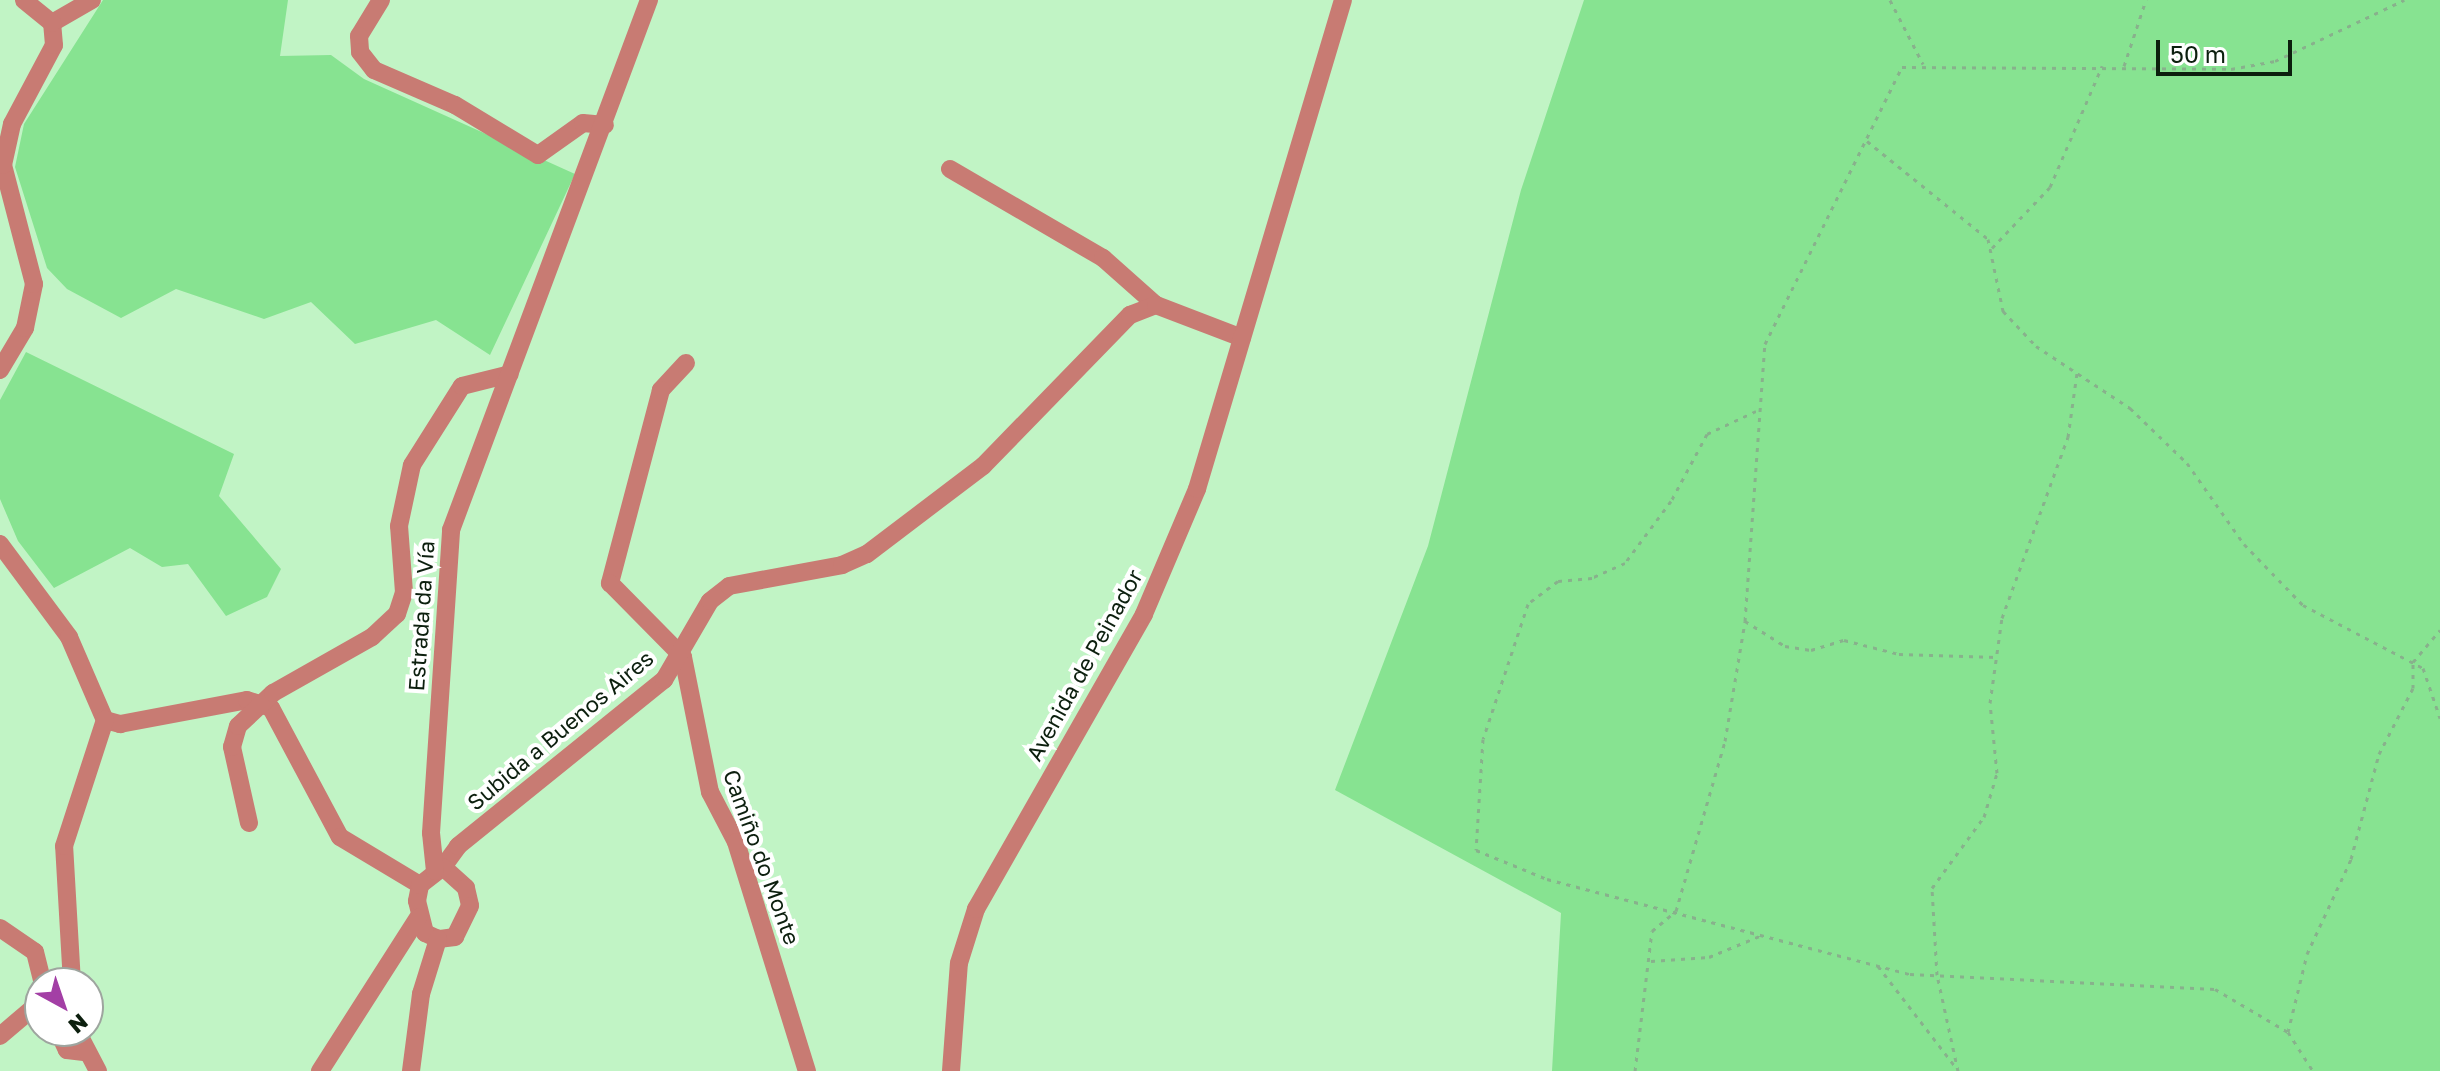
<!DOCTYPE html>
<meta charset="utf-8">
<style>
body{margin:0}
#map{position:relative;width:2440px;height:1071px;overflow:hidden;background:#c1f4c5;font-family:"Golos Text",sans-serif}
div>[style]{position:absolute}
.green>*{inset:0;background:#87e391}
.path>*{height:3px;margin-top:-1.5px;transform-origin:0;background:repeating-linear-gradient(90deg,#88b18c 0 4px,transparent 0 10px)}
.minor>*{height:18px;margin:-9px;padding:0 9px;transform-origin:9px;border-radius:9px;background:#c87b73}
span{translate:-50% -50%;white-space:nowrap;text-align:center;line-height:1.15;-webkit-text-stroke:8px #fff;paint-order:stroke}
.street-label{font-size:22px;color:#0c1f0e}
.north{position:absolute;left:24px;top:967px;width:80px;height:80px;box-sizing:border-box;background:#fff;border:2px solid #9ea59f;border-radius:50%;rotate:140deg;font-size:22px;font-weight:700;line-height:32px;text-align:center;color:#0c1f0e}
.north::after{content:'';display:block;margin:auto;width:28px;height:36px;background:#a33fa5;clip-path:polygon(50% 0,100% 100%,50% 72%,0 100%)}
.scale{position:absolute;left:2156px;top:40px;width:136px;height:36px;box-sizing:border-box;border:4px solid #0c1f0e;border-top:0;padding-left:10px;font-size:24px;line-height:28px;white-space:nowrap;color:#0c1f0e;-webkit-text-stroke:6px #fff;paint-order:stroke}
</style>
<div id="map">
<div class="green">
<i style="clip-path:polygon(103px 0,288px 0,280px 56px,331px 55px,364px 79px,575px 174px,490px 355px,436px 320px,355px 344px,311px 302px,264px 319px,176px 289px,121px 318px,67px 289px,47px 268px,15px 167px,24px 124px)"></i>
<i style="clip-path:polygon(1584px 0,2440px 0,2440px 1071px,1552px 1071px,1561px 913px,1335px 790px,1428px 546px,1521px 190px)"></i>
<i style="clip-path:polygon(26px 352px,234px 454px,219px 496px,281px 569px,267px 597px,226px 616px,188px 564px,162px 567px,130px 548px,54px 588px,18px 541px,0 499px,0 400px)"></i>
</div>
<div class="path">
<i style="left:1890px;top:0;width:72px;rotate:62.7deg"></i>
<i style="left:2124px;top:66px;width:70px;rotate:-71.6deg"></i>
<i style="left:1867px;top:141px;width:156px;rotate:39deg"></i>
<i style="left:1988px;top:239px;width:74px;rotate:78.2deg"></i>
<i style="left:2003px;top:311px;width:48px;rotate:46.7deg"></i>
<i style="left:2036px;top:346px;width:113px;rotate:33.4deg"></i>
<i style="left:2130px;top:408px;width:79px;rotate:44deg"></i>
<i style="left:2187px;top:463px;width:99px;rotate:54.9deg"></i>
<i style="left:2244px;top:544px;width:85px;rotate:46deg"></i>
<i style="left:2303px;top:605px;width:136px;rotate:27.7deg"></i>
<i style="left:2423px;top:668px;width:53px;rotate:71.2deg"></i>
<i style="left:1992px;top:248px;width:84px;rotate:-46.4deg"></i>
<i style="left:2050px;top:187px;width:132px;rotate:-66.7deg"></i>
<i style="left:1756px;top:411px;width:54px;rotate:154.9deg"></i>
<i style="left:1707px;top:434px;width:76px;rotate:118.2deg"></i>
<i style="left:1671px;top:501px;width:77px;rotate:126.6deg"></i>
<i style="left:1625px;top:563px;width:36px;rotate:156deg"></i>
<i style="left:1592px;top:578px;width:34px;rotate:175deg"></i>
<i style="left:1558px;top:581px;width:38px;rotate:143deg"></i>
<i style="left:1528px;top:604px;width:142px;rotate:108.4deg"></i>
<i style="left:1483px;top:739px;width:111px;rotate:93.6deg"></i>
<i style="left:1476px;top:850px;width:77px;rotate:22.2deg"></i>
<i style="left:1547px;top:879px;width:375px;rotate:14.7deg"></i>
<i style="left:1910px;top:974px;width:305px;rotate:2.8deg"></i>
<i style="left:2215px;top:989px;width:85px;rotate:30.5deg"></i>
<i style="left:2288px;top:1032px;width:80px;rotate:-76.3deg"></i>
<i style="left:2307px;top:954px;width:105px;rotate:-65.1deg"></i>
<i style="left:2351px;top:859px;width:109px;rotate:-75.1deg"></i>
<i style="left:2379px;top:754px;width:74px;rotate:-62.7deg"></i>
<i style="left:2413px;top:688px;width:26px;rotate:-90deg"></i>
<i style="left:2413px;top:662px;width:42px;rotate:-49.8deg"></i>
<i style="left:1745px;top:621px;width:47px;rotate:32deg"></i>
<i style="left:1785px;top:646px;width:26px;rotate:9deg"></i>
<i style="left:1811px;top:650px;width:34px;rotate:-17deg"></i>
<i style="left:1844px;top:640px;width:57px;rotate:14.3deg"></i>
<i style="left:1899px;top:654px;width:98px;rotate:1.8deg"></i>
<i style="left:1651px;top:961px;width:58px;rotate:-3.9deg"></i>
<i style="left:1709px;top:957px;width:57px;rotate:-22.5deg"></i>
<i style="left:1878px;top:966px;width:125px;rotate:52.5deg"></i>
<i style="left:2288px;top:1032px;width:46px;rotate:57.3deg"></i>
<i style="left:1635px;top:1071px;width:141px;rotate:-83.1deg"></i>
<i style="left:1652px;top:931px;width:31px;rotate:-40deg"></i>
<i style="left:1676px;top:911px;width:177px;rotate:-73.9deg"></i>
<i style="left:1725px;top:741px;width:122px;rotate:-80.5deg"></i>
<i style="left:1745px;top:621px;width:278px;rotate:-85.9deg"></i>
<i style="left:1765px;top:344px;width:309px;rotate:-63.7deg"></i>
<i style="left:1902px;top:67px;width:329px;rotate:0.3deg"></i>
<i style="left:2231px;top:69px;width:45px;rotate:-10.3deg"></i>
<i style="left:2275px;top:61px;width:143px;rotate:-25.3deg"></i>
<i style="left:1958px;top:1071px;width:98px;rotate:-102.3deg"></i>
<i style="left:1937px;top:975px;width:87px;rotate:-93.3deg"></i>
<i style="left:1932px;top:888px;width:88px;rotate:-53.8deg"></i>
<i style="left:1984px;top:817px;width:46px;rotate:-73.5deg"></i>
<i style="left:1997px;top:773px;width:70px;rotate:-95.7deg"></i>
<i style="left:1990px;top:703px;width:86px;rotate:-82deg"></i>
<i style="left:2002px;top:618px;width:193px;rotate:-70deg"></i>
<i style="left:2068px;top:437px;width:65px;rotate:-82deg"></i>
</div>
<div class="minor">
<i style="left:381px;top:0;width:42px;rotate:121.4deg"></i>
<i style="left:359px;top:36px;width:16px;rotate:86deg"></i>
<i style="left:360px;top:52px;width:23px;rotate:52deg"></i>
<i style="left:374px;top:70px;width:88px;rotate:23.4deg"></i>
<i style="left:455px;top:105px;width:97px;rotate:31.1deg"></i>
<i style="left:538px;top:155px;width:55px;rotate:-35.4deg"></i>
<i style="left:583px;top:123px;width:22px;rotate:5deg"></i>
<i style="left:52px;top:23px;width:46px;rotate:-29.9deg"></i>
<i style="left:950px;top:169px;width:177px;rotate:30.2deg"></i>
<i style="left:1103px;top:258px;width:71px;rotate:41.6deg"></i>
<i style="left:686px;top:363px;width:37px;rotate:133deg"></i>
<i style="left:661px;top:390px;width:200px;rotate:104.8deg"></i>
<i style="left:610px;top:583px;width:104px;rotate:45.4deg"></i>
<i style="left:683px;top:657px;width:138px;rotate:78.7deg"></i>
<i style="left:710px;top:792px;width:56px;rotate:62.5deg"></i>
<i style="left:736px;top:842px;width:240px;rotate:72.8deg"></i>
<i style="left:0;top:370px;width:49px;rotate:-59.2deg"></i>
<i style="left:25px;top:328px;width:45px;rotate:-78.4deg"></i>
<i style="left:34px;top:284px;width:123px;rotate:-104.6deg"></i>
<i style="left:3px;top:165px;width:42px;rotate:-77.6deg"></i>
<i style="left:12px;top:124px;width:89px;rotate:-62deg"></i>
<i style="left:54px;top:45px;width:22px;rotate:-95deg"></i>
<i style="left:52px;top:23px;width:36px;rotate:-141deg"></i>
<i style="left:0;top:544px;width:116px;rotate:53.4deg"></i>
<i style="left:69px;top:637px;width:90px;rotate:66.6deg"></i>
<i style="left:105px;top:720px;width:16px;rotate:15deg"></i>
<i style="left:120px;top:724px;width:129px;rotate:-10.7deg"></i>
<i style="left:247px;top:700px;width:25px;rotate:18deg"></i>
<i style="left:271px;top:708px;width:146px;rotate:61.9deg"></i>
<i style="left:340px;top:837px;width:93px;rotate:31deg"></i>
<i style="left:249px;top:823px;width:78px;rotate:-102.6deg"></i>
<i style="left:232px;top:747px;width:22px;rotate:-74deg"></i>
<i style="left:238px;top:726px;width:48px;rotate:-43.3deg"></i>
<i style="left:273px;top:693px;width:114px;rotate:-29.5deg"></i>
<i style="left:372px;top:637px;width:34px;rotate:-43deg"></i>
<i style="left:397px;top:614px;width:23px;rotate:-72deg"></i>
<i style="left:404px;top:592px;width:66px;rotate:-94.3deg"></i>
<i style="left:399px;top:526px;width:62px;rotate:-78deg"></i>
<i style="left:412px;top:465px;width:93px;rotate:-57.7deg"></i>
<i style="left:462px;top:386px;width:49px;rotate:-14deg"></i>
<i style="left:443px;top:867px;width:26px;rotate:-54deg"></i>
<i style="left:458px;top:846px;width:265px;rotate:-38.9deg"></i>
<i style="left:664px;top:680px;width:91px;rotate:-59.8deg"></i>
<i style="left:710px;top:601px;width:24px;rotate:-38deg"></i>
<i style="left:729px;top:586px;width:115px;rotate:-10.5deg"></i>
<i style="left:842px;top:565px;width:27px;rotate:-24deg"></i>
<i style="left:867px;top:554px;width:146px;rotate:-37.2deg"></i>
<i style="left:983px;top:466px;width:211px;rotate:-45.8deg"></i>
<i style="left:1130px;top:315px;width:28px;rotate:-21deg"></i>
<i style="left:1156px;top:305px;width:92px;rotate:21deg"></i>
<i style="left:443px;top:867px;width:31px;rotate:42deg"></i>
<i style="left:466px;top:888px;width:18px;rotate:77deg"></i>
<i style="left:470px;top:906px;width:34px;rotate:116deg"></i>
<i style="left:455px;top:937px;width:17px;rotate:173deg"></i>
<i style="left:438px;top:939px;width:14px;rotate:-155deg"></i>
<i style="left:425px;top:933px;width:33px;rotate:-104deg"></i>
<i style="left:417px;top:901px;width:16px;rotate:-79deg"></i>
<i style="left:420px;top:885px;width:29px;rotate:-38deg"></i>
<i style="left:435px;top:871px;width:38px;rotate:-96deg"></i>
<i style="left:431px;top:833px;width:304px;rotate:-86.2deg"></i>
<i style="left:451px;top:530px;width:566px;rotate:-69.52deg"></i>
<i style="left:0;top:928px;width:42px;rotate:34.4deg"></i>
<i style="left:35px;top:952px;width:32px;rotate:76deg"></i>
<i style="left:72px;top:983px;width:137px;rotate:-93.3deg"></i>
<i style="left:64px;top:846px;width:133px;rotate:-72deg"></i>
<i style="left:58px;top:1031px;width:21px;rotate:65deg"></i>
<i style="left:67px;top:1050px;width:17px;rotate:7deg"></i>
<i style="left:77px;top:1031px;width:45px;rotate:62.3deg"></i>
<i style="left:0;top:1036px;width:52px;rotate:-40.4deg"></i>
<i style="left:320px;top:1071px;width:182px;rotate:-57.4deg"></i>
<i style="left:411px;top:1071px;width:78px;rotate:-82.6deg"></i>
<i style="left:421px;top:994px;width:58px;rotate:-72.8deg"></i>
<i style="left:951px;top:1071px;width:108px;rotate:-85.8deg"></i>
<i style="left:959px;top:963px;width:57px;rotate:-72.5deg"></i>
<i style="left:976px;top:909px;width:339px;rotate:-60.3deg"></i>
<i style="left:1144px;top:614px;width:136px;rotate:-67deg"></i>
<i style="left:1197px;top:489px;width:510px;rotate:-73.38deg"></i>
</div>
<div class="street-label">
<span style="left:421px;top:616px;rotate:-86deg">Estrada da Vía</span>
<span style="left:1084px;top:665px;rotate:-61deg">Avenida de Peinador</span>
<span style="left:560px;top:730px;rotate:-40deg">Subida a Buenos Aires</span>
<span style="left:762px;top:857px;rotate:70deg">Camiño do Monte</span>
</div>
<div class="north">N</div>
<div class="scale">50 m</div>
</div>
